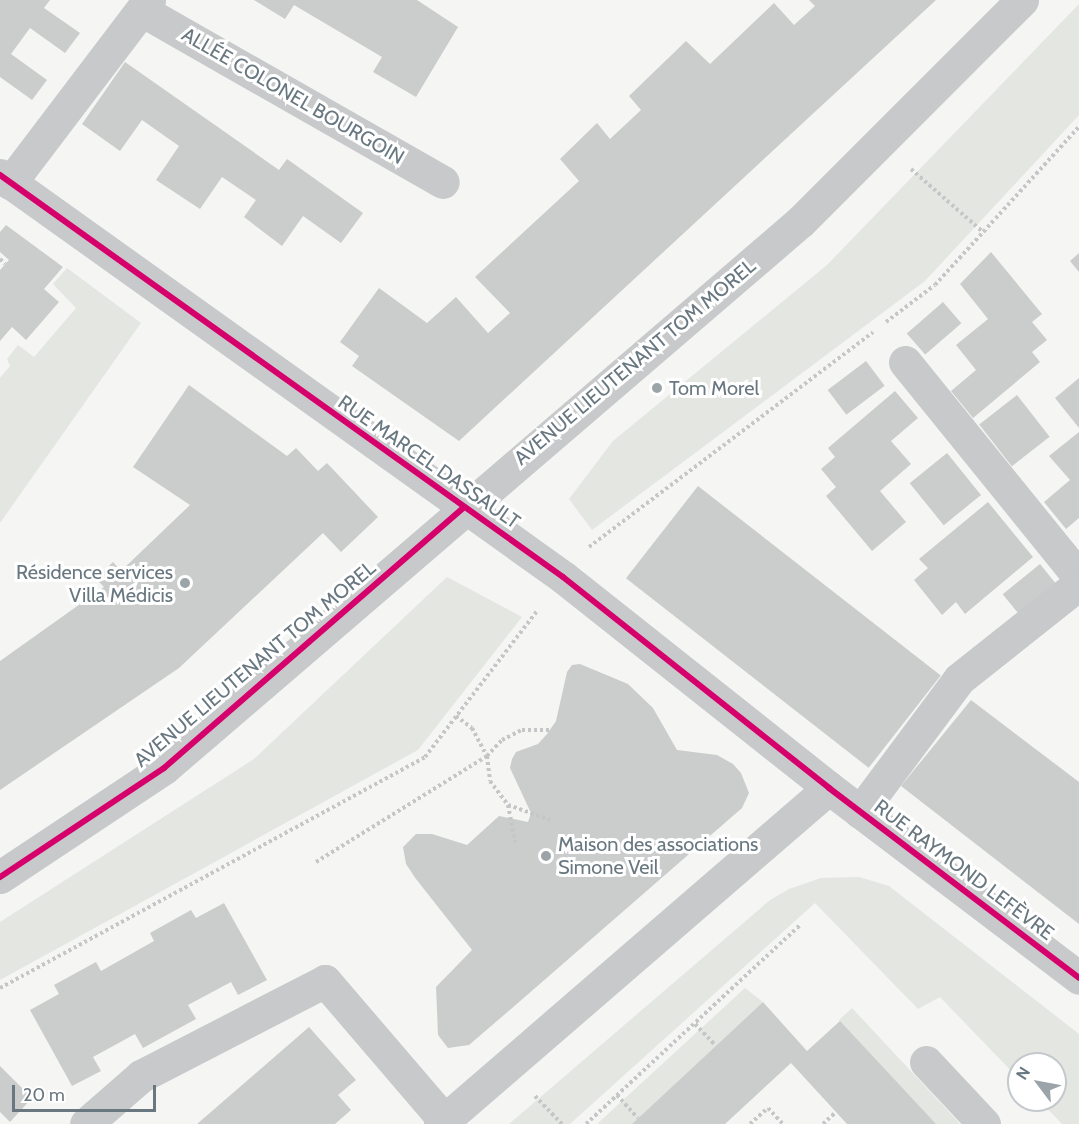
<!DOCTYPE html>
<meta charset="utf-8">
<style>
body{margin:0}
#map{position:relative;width:1079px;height:1124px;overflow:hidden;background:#f5f5f4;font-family:Cabin,sans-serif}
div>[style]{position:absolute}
.green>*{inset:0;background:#e4e6e2;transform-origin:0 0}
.building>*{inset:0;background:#cbcccc;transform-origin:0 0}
.path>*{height:4px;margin-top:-2px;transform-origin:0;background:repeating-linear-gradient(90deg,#c5c6c7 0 3px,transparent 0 6px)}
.minor>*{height:33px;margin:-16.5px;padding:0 16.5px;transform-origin:16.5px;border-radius:16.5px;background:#c7c9ca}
.cycleway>*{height:6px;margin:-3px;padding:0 3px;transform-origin:3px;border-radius:3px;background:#d6006c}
.dots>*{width:16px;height:16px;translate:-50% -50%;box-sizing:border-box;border:3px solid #fff;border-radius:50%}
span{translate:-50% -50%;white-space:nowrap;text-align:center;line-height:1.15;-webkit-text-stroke:6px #fff;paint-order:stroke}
.street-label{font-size:20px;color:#697880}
.poi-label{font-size:20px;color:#697880}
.left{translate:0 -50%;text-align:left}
.right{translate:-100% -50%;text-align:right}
.north{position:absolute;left:1007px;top:1052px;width:60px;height:60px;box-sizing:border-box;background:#fff;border:2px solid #c3c9cc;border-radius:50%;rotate:302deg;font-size:16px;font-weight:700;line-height:24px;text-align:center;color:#697880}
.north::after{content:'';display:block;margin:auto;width:21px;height:27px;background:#9aa4a9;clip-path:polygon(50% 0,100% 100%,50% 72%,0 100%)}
.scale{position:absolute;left:12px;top:1085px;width:144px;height:27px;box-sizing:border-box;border:3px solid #697880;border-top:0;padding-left:8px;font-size:18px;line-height:21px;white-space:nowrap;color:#697880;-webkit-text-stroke:4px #fff;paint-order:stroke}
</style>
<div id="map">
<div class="green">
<i style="clip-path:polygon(1079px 4px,1079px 115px,976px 226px,925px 281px,592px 530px,569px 499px,613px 441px,827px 265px)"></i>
<i style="clip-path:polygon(67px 268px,141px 323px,0 523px,0 378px,10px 366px,7px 359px,18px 345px,34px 357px,76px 308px,53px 284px)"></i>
<i style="clip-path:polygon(447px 577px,522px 617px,418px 750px,0 980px,0 922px,254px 759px)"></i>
<i style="clip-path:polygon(859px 877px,889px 886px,1079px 1034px,1079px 1124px,1062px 1124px,1039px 1100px,1055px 1100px,1055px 1064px,1019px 1064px,1019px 1079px,940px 997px,918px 1009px,815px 903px,570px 1124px,509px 1124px,770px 900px,789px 889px,821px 878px)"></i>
<i style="clip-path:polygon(745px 988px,763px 1002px,632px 1124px,597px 1124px)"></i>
<i style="left:852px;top:1008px;width:158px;height:18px;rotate:47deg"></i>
</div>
<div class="building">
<i style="clip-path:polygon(0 0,50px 0,44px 8px,80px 33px,65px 53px,30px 28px,11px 54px,47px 80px,32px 100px,0 77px)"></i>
<i style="clip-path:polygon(254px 0,417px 0,458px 27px,416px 97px,373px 72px,382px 57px,294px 5px,285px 19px)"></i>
<i style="clip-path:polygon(809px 0,936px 0,459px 441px,352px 366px,359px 356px,340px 342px,379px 288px,427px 323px,456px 297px,488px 333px,510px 313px,475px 277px,579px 181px,560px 159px,597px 123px,610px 139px,641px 110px,629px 96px,686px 41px,710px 64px,774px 3px,794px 25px,815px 6px)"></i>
<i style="clip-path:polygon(125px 62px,279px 170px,287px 159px,363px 213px,341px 243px,303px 216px,282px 246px,244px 217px,256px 200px,222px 177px,200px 209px,156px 180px,179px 146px,142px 120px,120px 151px,82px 124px)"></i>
<i style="clip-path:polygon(6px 225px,63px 267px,44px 289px,59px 302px,26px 340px,12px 327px,0 341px,0 270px,9px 260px,0 252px,0 232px)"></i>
<i style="clip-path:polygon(991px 252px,1042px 314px,1032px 322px,1047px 340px,1032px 352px,1040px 362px,973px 418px,951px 391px,976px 370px,956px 345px,988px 319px,960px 284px)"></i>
<i style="clip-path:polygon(1079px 253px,1079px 272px,1070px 261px)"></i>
<i style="left:943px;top:302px;width:28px;height:48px;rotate:49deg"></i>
<i style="left:866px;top:361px;width:31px;height:48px;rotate:53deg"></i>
<i style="clip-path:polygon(1079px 378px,1079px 428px,1055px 398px)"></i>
<i style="clip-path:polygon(189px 385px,287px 456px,296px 448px,318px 471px,327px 463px,378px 517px,341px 552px,323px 533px,179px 668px,0 790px,0 661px,104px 587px,96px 579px,113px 562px,121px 571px,190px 505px,133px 467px)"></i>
<i style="clip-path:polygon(895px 391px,918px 418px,891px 441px,911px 464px,880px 491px,906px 522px,872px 551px,826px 496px,836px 487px,821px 469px,835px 457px,828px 448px)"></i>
<i style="left:1017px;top:395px;width:53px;height:48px;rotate:52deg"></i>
<i style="clip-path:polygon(1079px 432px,1079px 518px,1066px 529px,1044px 502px,1070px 480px,1049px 456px)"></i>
<i style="left:947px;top:453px;width:54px;height:48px;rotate:51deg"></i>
<i style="left:698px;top:486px;width:308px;height:117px;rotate:38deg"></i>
<i style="clip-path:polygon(988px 502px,1033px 557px,965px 614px,956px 602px,942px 615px,914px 580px,928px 568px,919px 559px)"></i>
<i style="left:1040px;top:564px;width:27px;height:48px;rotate:51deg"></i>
<i style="clip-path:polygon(580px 664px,628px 684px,653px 708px,677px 750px,717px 755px,733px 764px,741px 773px,749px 793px,742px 808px,511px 1009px,469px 1045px,448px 1048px,438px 1035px,436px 987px,472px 950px,416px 879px,406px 864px,403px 847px,416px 834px,432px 834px,467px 845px,499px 816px,528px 822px,531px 813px,510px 768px,512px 759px,516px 752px,538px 744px,547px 734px,556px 721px,567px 672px,572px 665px)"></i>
<i style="clip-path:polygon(971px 700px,1079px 782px,1079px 924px,901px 786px)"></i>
<i style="clip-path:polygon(224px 903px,267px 980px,238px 995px,231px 982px,188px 1005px,196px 1019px,143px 1048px,135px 1034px,93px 1057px,101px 1071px,72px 1086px,30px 1010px,59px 994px,54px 985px,96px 962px,101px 971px,154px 941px,150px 933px,191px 910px,196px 918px)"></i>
<i style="clip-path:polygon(763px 1002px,807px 1051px,840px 1021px,936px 1124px,847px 1124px,791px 1063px,725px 1124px,632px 1124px)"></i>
<i style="clip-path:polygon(309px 1027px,356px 1080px,338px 1095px,351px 1110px,335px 1124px,197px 1124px)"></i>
<i style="clip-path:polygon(0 1066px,32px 1098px,10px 1122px,0 1112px)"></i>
</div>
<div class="path">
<i style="left:911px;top:169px;width:96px;rotate:41.2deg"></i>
<i style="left:0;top:259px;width:7px;rotate:45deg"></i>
<i style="left:886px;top:322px;width:61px;rotate:-37.1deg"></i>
<i style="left:935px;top:285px;width:214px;rotate:-47.7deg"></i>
<i style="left:589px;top:547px;width:356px;rotate:-37.1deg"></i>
<i style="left:456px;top:716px;width:20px;rotate:37deg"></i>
<i style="left:472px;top:728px;width:32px;rotate:62deg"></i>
<i style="left:487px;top:756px;width:25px;rotate:83deg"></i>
<i style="left:490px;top:781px;width:30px;rotate:53deg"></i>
<i style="left:508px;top:805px;width:38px;rotate:79deg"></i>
<i style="left:508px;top:805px;width:48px;rotate:19.6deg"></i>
<i style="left:316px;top:862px;width:201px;rotate:-31.8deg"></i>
<i style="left:487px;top:756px;width:22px;rotate:-47deg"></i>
<i style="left:502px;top:740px;width:22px;rotate:-27deg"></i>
<i style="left:522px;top:730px;width:28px"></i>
<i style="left:0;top:988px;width:484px;rotate:-28.5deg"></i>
<i style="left:425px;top:757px;width:184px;rotate:-52.5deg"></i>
<i style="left:695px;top:1024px;width:30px;rotate:46deg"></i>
<i style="left:617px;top:1095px;width:31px;rotate:48deg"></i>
<i style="left:535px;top:1096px;width:39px;rotate:46deg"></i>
<i style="left:586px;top:1124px;width:292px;rotate:-42.9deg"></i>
<i style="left:750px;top:1124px;width:24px;rotate:-42deg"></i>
<i style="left:768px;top:1108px;width:22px;rotate:47deg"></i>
<i style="left:823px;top:1124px;width:18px;rotate:-43deg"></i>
</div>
<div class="minor">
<i style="left:143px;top:11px;width:345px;rotate:29.7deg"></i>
<i style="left:0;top:175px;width:692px;rotate:35.53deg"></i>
<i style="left:563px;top:577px;width:340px;rotate:38.4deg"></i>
<i style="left:829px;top:788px;width:314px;rotate:37.2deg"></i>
<i style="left:10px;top:183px;width:230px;rotate:-52.8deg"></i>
<i style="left:905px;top:362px;width:277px;rotate:51deg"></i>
<i style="left:860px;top:812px;width:166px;rotate:-53.3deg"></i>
<i style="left:959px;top:679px;width:153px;rotate:-38.4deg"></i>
<i style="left:0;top:877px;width:197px;rotate:-33.6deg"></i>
<i style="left:164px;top:768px;width:838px;rotate:-40.65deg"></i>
<i style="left:800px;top:222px;width:314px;rotate:-45deg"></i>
<i style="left:926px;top:1062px;width:85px;rotate:46.9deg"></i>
<i style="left:86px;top:1124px;width:73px;rotate:-41.1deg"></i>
<i style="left:141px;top:1076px;width:207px;rotate:-27.3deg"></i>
<i style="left:325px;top:981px;width:183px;rotate:49.4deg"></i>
<i style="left:440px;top:1124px;width:514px;rotate:-40.82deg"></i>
</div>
<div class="cycleway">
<i style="left:0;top:175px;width:692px;rotate:35.53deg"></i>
<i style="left:563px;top:577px;width:340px;rotate:38.4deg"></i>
<i style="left:829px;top:788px;width:314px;rotate:37.2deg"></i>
<i style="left:0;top:877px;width:197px;rotate:-33.6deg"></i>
<i style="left:164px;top:768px;width:398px;rotate:-41deg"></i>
</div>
<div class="dots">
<i style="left:657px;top:388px;background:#9aa4a9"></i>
<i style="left:185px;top:583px;background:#9aa4a9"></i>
<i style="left:546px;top:856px;background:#9aa4a9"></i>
</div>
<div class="street-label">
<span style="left:293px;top:96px;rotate:30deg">ALLÉE COLONEL BOURGOIN</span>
<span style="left:635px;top:362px;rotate:-40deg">AVENUE LIEUTENANT TOM MOREL</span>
<span style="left:429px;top:462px;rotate:35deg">RUE MARCEL DASSAULT</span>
<span style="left:255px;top:664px;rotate:-40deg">AVENUE LIEUTENANT TOM MOREL</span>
<span style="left:964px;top:870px;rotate:37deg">RUE RAYMOND LEFÈVRE</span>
</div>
<div class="poi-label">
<span class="left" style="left:669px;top:388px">Tom Morel</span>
<span class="right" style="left:173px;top:584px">Résidence services<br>Villa Médicis</span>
<span class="left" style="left:558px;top:856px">Maison des associations<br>Simone Veil</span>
</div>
<div class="north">N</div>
<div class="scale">20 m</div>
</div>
